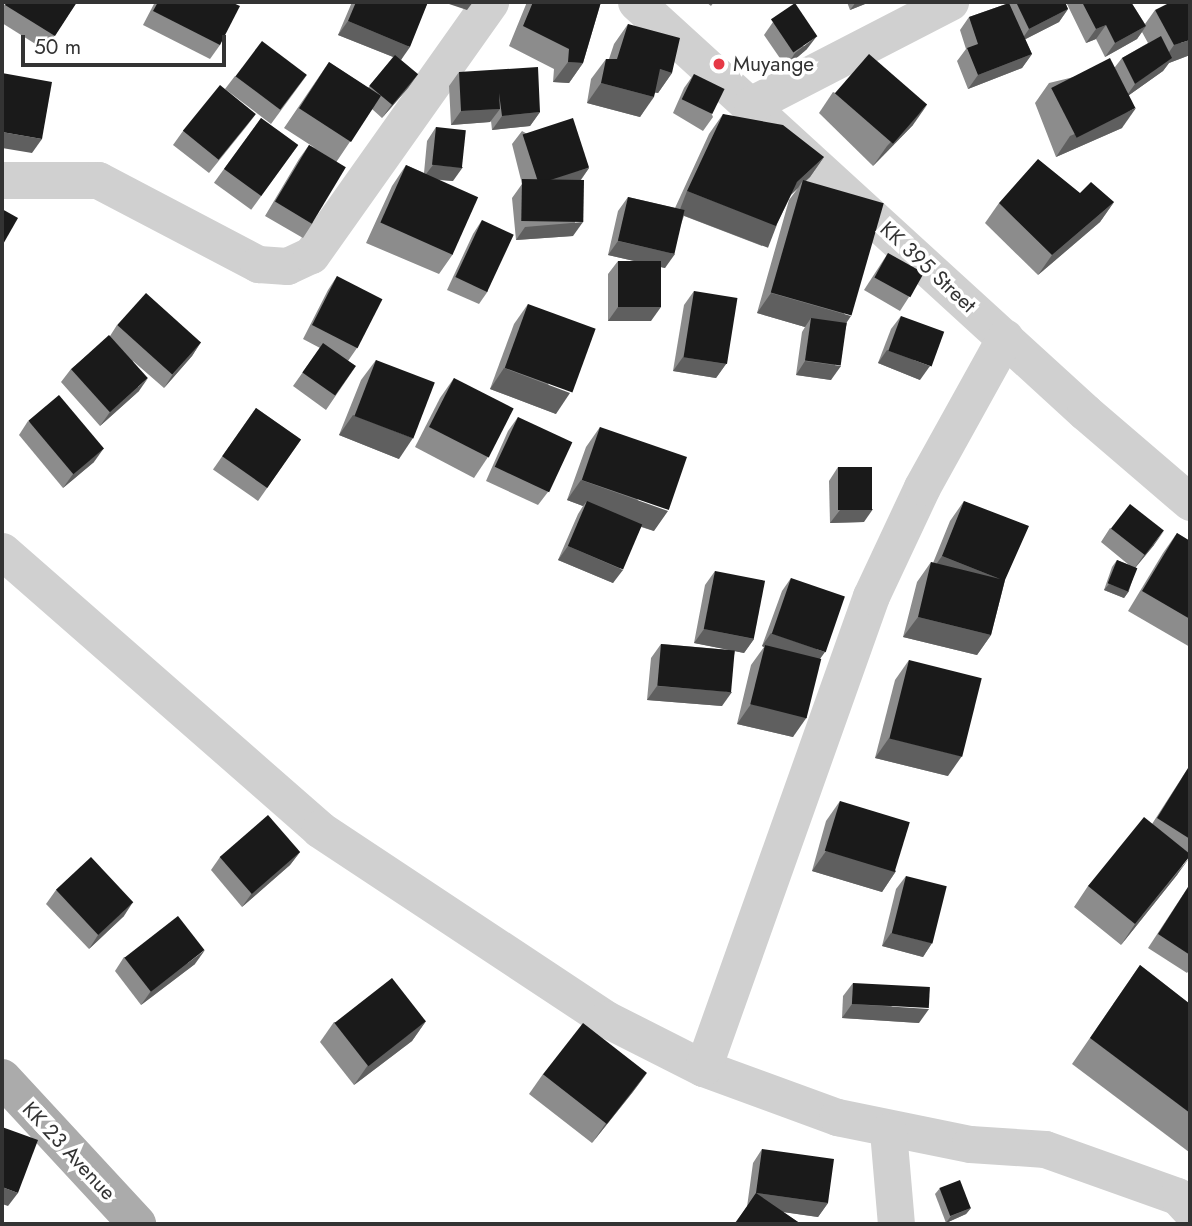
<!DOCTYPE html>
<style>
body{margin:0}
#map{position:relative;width:1192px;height:1226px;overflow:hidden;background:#fff;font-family:Jost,sans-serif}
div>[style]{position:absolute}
.minor>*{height:37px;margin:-18.5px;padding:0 18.5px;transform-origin:18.5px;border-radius:18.5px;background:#d0d0d0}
.major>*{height:38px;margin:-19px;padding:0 19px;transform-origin:19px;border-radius:19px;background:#ababab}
.wall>*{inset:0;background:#8c8c8c;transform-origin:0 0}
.shaded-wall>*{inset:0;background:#5f5f5f;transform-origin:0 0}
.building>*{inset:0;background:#1a1a1a;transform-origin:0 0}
.dots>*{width:19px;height:19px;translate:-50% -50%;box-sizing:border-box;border:4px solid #fff;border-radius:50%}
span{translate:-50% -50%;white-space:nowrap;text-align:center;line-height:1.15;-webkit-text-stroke:7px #fff;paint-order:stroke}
.poi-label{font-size:21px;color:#333}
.left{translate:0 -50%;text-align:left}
.street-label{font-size:21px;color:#333}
.frame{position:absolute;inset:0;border:4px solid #333;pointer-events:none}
.scale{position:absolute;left:21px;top:35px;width:205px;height:32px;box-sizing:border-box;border:4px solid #333;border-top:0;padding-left:9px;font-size:21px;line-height:24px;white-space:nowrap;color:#333;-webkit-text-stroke:5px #fff;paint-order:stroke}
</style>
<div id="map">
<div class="minor">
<i style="left:636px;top:2px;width:608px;rotate:42.4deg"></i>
<i style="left:1085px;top:412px;width:138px;rotate:40.6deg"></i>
<i style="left:752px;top:104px;width:223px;rotate:-27.3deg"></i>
<i style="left:2px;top:180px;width:96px"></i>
<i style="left:98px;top:180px;width:181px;rotate:27.7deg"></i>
<i style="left:258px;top:264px;width:29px;rotate:4deg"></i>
<i style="left:287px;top:266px;width:26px;rotate:-25deg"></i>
<i style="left:311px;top:255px;width:310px;rotate:-54.7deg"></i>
<i style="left:2px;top:551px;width:422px;rotate:41.2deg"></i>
<i style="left:319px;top:829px;width:344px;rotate:33.5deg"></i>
<i style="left:606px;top:1019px;width:109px;rotate:26.8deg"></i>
<i style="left:703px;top:1068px;width:143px;rotate:20.1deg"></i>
<i style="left:837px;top:1117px;width:136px;rotate:11.5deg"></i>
<i style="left:970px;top:1144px;width:75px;rotate:3.8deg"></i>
<i style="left:1045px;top:1149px;width:140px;rotate:19.6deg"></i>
<i style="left:1177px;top:1196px;width:19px;rotate:47deg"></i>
<i style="left:703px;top:1068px;width:501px;rotate:-70.41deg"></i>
<i style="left:871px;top:596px;width:120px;rotate:-64.9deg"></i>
<i style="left:922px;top:487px;width:171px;rotate:-61deg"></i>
<i style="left:888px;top:1131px;width:93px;rotate:85.1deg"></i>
</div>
<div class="major">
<i style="left:2px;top:1078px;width:199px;rotate:47.2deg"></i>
</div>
<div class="wall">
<i style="clip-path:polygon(6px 2px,77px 2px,45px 50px,2px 23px,2px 9px)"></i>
<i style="clip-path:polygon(155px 2px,231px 2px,220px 45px,210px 59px,143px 25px)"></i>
<i style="clip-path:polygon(352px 2px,428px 2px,401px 60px,418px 74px,408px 88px,382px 118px,372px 109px,337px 161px,312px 224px,303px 238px,265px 216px,299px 159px,309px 145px,315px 148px,284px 128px,329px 62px,368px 88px,393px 57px,338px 35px)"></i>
<i style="clip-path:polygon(527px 2px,601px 2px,583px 63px,569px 83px,553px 82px,554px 69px,509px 46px)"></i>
<i style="clip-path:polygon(706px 2px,714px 2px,711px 6px)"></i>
<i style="clip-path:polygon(847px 2px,870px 2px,850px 10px)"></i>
<i style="clip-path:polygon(1007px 2px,1065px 2px,1068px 9px,1059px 22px,1025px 39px,1032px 54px,1022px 68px,968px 89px,957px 61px,966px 49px,960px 30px,969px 17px,1006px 4px)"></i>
<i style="clip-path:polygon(1066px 2px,1131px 2px,1145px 24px,1155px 10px,1190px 55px,1169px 63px,1163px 71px,1129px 95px,1122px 128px,1056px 157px,1035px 103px,1049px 83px,1115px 67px,1122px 58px,1148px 43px,1142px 32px,1137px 39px,1105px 57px,1096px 39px,1086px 43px)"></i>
<i style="clip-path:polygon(773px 22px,807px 49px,786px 67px,764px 35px)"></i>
<i style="clip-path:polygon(628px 24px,672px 73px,658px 93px,655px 93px,640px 117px,587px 103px,591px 79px,606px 59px,609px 59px,614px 44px)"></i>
<i style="clip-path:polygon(459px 72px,540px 112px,530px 126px,492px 130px,491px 121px,490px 122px,451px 125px,449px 86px)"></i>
<i style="clip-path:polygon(694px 74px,713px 117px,703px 131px,673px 113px,684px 88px)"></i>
<i style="clip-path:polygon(307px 75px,271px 124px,225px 89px,235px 76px)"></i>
<i style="clip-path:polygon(833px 92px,913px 125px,873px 166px,819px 113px)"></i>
<i style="clip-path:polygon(256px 114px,246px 127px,209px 173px,173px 145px,183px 131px)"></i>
<i style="clip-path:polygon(723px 114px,824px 157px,810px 177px,806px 181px,847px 323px,831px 380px,796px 375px,802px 332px,805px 327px,757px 313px,789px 200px,798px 188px,791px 195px,776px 226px,762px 246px,684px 216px,665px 268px,661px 267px,651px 321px,608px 321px,608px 274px,618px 261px,634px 261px,608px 255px,618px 211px,628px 197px,675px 208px,709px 134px)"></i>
<i style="left:261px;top:118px;width:46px;height:80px;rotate:36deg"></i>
<i style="clip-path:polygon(436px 127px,453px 181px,438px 180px,453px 254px,439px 274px,366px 243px,392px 186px,406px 165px,424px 173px,427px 141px)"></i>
<i style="clip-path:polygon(522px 131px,589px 168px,581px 180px,573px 236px,516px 240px,512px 198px,522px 184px,512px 144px)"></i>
<i style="clip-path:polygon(1080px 193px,1114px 202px,1100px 222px,1038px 275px,985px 223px,999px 203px)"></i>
<i style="clip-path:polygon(482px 220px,488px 291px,479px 304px,447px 290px,473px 234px)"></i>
<i style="clip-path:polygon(888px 253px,909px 297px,900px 311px,864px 290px)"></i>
<i style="clip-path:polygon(337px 276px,357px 348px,348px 361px,356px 366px,326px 410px,293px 386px,320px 348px,303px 339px,328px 290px)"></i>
<i style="clip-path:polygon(694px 291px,726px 364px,716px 378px,673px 371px,684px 305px)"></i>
<i style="clip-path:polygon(528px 304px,556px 414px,490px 389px,514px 324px)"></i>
<i style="clip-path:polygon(901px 316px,920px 380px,878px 363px,891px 329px)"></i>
<i style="clip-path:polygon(117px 325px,201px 342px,192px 356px,164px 388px,133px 361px,139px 391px,100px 426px,61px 382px,71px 369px,110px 336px)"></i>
<i style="clip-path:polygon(376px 360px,399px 459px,339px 435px,361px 380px)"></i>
<i style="clip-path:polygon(454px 378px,488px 457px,474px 478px,415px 447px,440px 398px)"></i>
<i style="left:256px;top:408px;width:55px;height:75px;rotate:35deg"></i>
<i style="clip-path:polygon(518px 417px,548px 492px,538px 505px,486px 481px,508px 431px)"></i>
<i style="clip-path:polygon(28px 421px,94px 462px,63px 488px,19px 435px)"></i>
<i style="clip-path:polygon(600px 427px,654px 531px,641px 527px,613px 583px,558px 560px,578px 514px,583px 506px,567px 500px,586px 447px)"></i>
<i style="clip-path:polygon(838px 467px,864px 522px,830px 523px,829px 481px)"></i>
<i style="clip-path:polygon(964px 501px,1005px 580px,991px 635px,977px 655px,903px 637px,917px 582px,931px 562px,933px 563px,950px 521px)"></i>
<i style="clip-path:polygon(1110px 528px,1154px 545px,1136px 567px,1129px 591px,1124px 598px,1104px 590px,1112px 567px,1117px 560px,1129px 565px,1101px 542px)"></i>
<i style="clip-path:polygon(1177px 533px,1190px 541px,1190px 647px,1128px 611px,1163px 553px)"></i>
<i style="clip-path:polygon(715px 571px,754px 639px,744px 653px,735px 651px,722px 706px,647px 700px,651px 658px,661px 644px,730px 650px,694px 643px,705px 585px)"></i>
<i style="clip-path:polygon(791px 578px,820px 658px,793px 737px,737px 724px,751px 665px,764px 647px,762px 646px,782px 591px)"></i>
<i style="clip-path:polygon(909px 660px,948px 776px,875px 758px,895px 680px)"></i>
<i style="clip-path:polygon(1190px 765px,1190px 852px,1177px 875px,1121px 945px,1074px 907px,1088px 886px,1152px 824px)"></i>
<i style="clip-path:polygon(840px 801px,896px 871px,882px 892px,812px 871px,826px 821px)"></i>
<i style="clip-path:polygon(300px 852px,290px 865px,242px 907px,211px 870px,220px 857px)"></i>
<i style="clip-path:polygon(906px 876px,932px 943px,923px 957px,882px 946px,896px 889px)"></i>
<i style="clip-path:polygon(1190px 884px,1190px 969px,1187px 973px,1148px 948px)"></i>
<i style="clip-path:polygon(56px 890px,124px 916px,89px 949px,46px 904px)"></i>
<i style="clip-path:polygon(124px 957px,195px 964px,141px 1005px,115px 971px)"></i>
<i style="clip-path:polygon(1140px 965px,1190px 1004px,1189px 1152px,1072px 1064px)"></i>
<i style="clip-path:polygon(853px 983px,919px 1023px,842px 1018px,843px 996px)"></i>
<i style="clip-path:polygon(426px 1021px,412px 1041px,354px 1085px,320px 1042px,334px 1022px)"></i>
<i style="clip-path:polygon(647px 1073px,632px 1093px,592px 1143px,529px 1094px,543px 1074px)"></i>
<i style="clip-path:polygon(762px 1149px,828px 1203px,818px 1217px,783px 1212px,801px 1224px,734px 1224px,747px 1207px,753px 1163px)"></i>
<i style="clip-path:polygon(940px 1188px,971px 1208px,966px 1214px,946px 1223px,935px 1194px)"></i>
</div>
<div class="shaded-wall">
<i style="clip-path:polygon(443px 2px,473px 2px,467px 10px)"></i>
<i style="clip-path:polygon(856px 2px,870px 2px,850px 10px)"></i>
<i style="clip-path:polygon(1068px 9px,1059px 22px,1020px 42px,1029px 29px)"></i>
<i style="clip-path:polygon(348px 21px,410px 47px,401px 60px,338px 35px)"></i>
<i style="clip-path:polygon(1106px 25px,1096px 39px,1086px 43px,1096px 29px)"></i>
<i style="clip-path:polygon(1146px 26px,1137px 39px,1105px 57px,1115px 43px)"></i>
<i style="clip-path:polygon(817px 36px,807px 49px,786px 67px,795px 53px)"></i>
<i style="clip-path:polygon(1190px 40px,1190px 55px,1169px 63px,1163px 71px,1125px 98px,1135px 84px,1160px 65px,1174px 45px)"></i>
<i style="clip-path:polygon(1032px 54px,1022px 68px,968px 89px,978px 75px)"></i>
<i style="clip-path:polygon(568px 62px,583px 63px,569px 83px,553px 82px)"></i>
<i style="clip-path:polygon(660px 69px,672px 73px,658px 93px,646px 89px)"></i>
<i style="clip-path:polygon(418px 74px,408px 88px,382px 118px,392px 104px)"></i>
<i style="clip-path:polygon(601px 83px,654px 97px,640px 117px,587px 103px)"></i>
<i style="clip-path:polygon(927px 105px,913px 125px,873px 166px,887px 146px)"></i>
<i style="clip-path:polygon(1136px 108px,1122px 128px,1056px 157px,1070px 136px)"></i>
<i style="clip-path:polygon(500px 109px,490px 122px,451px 125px,461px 111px)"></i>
<i style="clip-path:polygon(540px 112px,530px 126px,492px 130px,502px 116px)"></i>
<i style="clip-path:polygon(2px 132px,42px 139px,32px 153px,2px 148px)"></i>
<i style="clip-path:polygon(824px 157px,810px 177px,802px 184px,803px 180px,798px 188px,783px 202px,797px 182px)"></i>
<i style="clip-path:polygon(433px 165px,463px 167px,453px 181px,423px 178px)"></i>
<i style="clip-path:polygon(589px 168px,579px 182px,525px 196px,534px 182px)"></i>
<i style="left:687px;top:191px;width:96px;height:24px;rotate:21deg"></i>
<i style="clip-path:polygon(1114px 202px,1100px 222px,1038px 275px,1052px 255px)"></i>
<i style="clip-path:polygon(583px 222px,573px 236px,516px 240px,525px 227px)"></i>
<i style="clip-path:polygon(618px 241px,675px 254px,665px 268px,608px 255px)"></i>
<i style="clip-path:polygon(771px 293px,851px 316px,837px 337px,811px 318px,805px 327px,757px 313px)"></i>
<i style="clip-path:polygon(618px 307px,661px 307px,651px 321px,608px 321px)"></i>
<i style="clip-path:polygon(201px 342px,192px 356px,164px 388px,173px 374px)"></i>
<i style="clip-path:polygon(887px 350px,930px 366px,920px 380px,878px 363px)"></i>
<i style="clip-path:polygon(683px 357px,726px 364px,716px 378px,673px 371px)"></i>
<i style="clip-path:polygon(805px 361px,841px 366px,831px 380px,796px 375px)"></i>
<i style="clip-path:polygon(504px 368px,570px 393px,556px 414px,490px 389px)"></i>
<i style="clip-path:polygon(148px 378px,139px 391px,100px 426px,110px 412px)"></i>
<i style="clip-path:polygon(353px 415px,413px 438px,399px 459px,339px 435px)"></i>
<i style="clip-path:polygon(104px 448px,94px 462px,63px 488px,73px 474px)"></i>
<i style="clip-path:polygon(581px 480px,668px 511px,654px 531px,585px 507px,587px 501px,583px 506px,567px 500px)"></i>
<i style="clip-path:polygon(873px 509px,864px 522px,830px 523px,840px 510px)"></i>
<i style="clip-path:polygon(1164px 531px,1154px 545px,1134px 569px,1144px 555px)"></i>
<i style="clip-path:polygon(568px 546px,623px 570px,613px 583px,558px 560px)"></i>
<i style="clip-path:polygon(942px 556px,1000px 579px,928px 576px)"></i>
<i style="clip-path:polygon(1109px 584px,1129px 591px,1124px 598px,1104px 590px)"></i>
<i style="clip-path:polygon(918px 617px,991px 635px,977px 655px,903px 637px)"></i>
<i style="clip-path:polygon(704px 629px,754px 639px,744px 653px,694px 643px)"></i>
<i style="clip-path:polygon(771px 633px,825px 652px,815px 666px,765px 645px,764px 647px,762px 646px)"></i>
<i style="clip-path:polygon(657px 686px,732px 692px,722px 706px,647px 700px)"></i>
<i style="clip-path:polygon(751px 704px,807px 717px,793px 737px,737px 724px)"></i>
<i style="clip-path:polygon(889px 738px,962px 756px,948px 776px,875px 758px)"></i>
<i style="clip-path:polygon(826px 851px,896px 871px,882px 892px,812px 871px)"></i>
<i style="clip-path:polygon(300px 852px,290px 865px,242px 907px,252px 893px)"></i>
<i style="clip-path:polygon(1190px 857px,1177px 875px,1121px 945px,1135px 924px)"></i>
<i style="clip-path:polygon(133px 902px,124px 916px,89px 949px,98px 935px)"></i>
<i style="clip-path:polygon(891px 933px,932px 943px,923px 957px,882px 946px)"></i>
<i style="clip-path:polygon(205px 950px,195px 964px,141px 1005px,151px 991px)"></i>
<i style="clip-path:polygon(852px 1004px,929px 1009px,919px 1023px,842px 1018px)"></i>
<i style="clip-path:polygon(426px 1021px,412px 1041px,354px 1085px,368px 1065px)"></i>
<i style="clip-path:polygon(647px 1073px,632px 1093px,592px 1143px,606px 1123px)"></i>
<i style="clip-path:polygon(2px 1187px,18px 1193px,8px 1206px,2px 1204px)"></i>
<i style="clip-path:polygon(756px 1193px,828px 1203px,818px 1217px,747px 1207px)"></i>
<i style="clip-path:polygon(971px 1208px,966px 1214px,946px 1223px,951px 1216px)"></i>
</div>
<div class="building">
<i style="clip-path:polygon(7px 2px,77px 2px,55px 36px,5px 5px)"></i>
<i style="clip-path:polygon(158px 2px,231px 2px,240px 6px,220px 45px,153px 11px)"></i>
<i style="clip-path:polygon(356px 2px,428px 2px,410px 47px,348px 21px)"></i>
<i style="clip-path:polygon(533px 2px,601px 2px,583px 63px,568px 62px,569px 49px,523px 26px)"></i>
<i style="clip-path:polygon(1016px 2px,1065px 2px,1068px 9px,1029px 29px)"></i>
<i style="clip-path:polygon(1082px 2px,1131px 2px,1146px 26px,1115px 43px,1106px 25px,1096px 29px)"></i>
<i style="clip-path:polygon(1171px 2px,1190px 2px,1190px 40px,1174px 45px,1155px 10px)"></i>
<i style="left:795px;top:3px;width:40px;height:29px;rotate:56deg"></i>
<i style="clip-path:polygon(1009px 3px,1032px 54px,978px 75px,967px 48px,978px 44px,969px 17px)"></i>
<i style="clip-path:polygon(628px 24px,680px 38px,672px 73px,660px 69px,654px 97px,601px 83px,606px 59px,617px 59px)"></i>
<i style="clip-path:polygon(1161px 36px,1172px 58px,1135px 84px,1122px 58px)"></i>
<i style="left:262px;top:41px;width:56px;height:44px;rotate:37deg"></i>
<i style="left:869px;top:54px;width:77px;height:52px;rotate:41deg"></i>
<i style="left:395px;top:55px;width:30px;height:40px;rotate:40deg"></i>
<i style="left:1110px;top:58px;width:56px;height:66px;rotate:63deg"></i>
<i style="left:329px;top:62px;width:62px;height:55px;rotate:33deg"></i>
<i style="clip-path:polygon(538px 67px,540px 112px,502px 116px,499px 93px,500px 109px,461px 111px,459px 72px)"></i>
<i style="clip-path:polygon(2px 73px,52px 82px,42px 139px,2px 132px)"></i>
<i style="left:694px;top:74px;width:34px;height:28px;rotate:26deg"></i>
<i style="left:220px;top:85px;width:46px;height:59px;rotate:39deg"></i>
<i style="clip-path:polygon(723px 114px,783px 125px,824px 157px,797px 182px,776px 226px,687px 191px)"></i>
<i style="left:261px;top:118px;width:46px;height:63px;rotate:36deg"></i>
<i style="left:573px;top:118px;width:52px;height:53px;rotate:72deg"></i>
<i style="left:436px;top:127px;width:30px;height:38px;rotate:6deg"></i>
<i style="left:309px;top:145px;width:43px;height:66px;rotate:31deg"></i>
<i style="clip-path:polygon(1038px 159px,1080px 193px,1091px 182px,1114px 202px,1052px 255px,999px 203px)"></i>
<i style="left:406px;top:165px;width:79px;height:63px;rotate:24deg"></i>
<i style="left:584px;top:180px;width:42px;height:62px;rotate:91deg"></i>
<i style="left:803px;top:180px;width:84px;height:117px;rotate:16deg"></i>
<i style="left:628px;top:197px;width:58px;height:45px;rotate:13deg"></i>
<i style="clip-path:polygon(2px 209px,18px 218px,2px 246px)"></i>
<i style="left:482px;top:220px;width:35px;height:63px;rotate:25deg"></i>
<i style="left:888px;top:253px;width:41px;height:28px;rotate:29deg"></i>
<i style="left:618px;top:261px;width:43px;height:46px"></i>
<i style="left:337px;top:276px;width:51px;height:55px;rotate:27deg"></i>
<i style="left:694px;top:291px;width:44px;height:67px;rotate:9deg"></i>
<i style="left:146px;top:293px;width:74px;height:43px;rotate:42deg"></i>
<i style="left:528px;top:304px;width:72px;height:68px;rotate:20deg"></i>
<i style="left:901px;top:316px;width:46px;height:37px;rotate:20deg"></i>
<i style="left:811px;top:318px;width:36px;height:43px;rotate:8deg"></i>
<i style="left:109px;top:335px;width:58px;height:51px;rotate:48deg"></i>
<i style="left:323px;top:343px;width:40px;height:36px;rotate:35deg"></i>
<i style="left:376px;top:360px;width:63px;height:60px;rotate:21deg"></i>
<i style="left:454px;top:378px;width:67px;height:55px;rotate:27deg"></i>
<i style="left:59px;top:395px;width:70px;height:40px;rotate:50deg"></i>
<i style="left:256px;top:408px;width:55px;height:59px;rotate:35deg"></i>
<i style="left:518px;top:417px;width:60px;height:55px;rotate:25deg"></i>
<i style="left:600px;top:427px;width:92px;height:56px;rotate:19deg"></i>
<i style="left:838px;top:467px;width:34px;height:43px"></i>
<i style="left:587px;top:501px;width:60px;height:49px;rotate:23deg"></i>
<i style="clip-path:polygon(964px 501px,1029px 526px,1005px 580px,991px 635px,918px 617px,931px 562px,1000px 579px,942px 556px)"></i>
<i style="left:1130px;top:504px;width:43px;height:31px;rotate:38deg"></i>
<i style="clip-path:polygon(1177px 533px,1190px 541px,1190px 619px,1142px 591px)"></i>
<i style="left:1117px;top:560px;width:22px;height:25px;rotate:22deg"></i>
<i style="left:715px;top:571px;width:51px;height:59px;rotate:11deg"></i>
<i style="left:791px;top:578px;width:57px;height:59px;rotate:19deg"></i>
<i style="left:661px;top:644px;width:74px;height:42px;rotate:5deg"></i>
<i style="left:765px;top:645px;width:58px;height:61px;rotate:14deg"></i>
<i style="left:909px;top:660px;width:75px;height:81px;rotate:14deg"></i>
<i style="clip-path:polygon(1190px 765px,1190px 839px,1157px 818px)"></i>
<i style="left:840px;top:801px;width:73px;height:52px;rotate:17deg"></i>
<i style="left:268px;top:815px;width:49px;height:64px;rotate:49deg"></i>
<i style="clip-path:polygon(1144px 817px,1190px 854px,1190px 856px,1135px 924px,1088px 886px)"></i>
<i style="left:91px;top:857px;width:62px;height:48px;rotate:47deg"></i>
<i style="left:906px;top:876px;width:42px;height:59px;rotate:14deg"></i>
<i style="clip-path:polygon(1190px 884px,1190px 955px,1158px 934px)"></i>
<i style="left:178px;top:916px;width:43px;height:68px;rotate:52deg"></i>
<i style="clip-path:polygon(1140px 965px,1190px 1004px,1190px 1113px,1090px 1038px)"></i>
<i style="left:392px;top:978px;width:55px;height:73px;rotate:52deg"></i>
<i style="left:853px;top:983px;width:77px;height:21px;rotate:3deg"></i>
<i style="left:583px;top:1023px;width:81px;height:65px;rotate:38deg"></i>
<i style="clip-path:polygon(2px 1127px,38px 1140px,18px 1193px,2px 1187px)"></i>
<i style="clip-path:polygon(762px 1149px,834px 1159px,828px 1203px,756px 1193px,801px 1224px,739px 1224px,736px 1222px,756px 1193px)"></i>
<i style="left:960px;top:1180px;width:30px;height:22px;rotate:69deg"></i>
</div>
<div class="dots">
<i style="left:719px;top:64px;background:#e63946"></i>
</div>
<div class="poi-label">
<span class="left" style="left:733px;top:64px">Muyange</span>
</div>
<div class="street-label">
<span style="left:928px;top:267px;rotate:43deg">KK 395 Street</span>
<span style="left:69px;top:1151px;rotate:47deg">KK 23 Avenue</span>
</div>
<div class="frame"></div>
<div class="scale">50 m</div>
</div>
